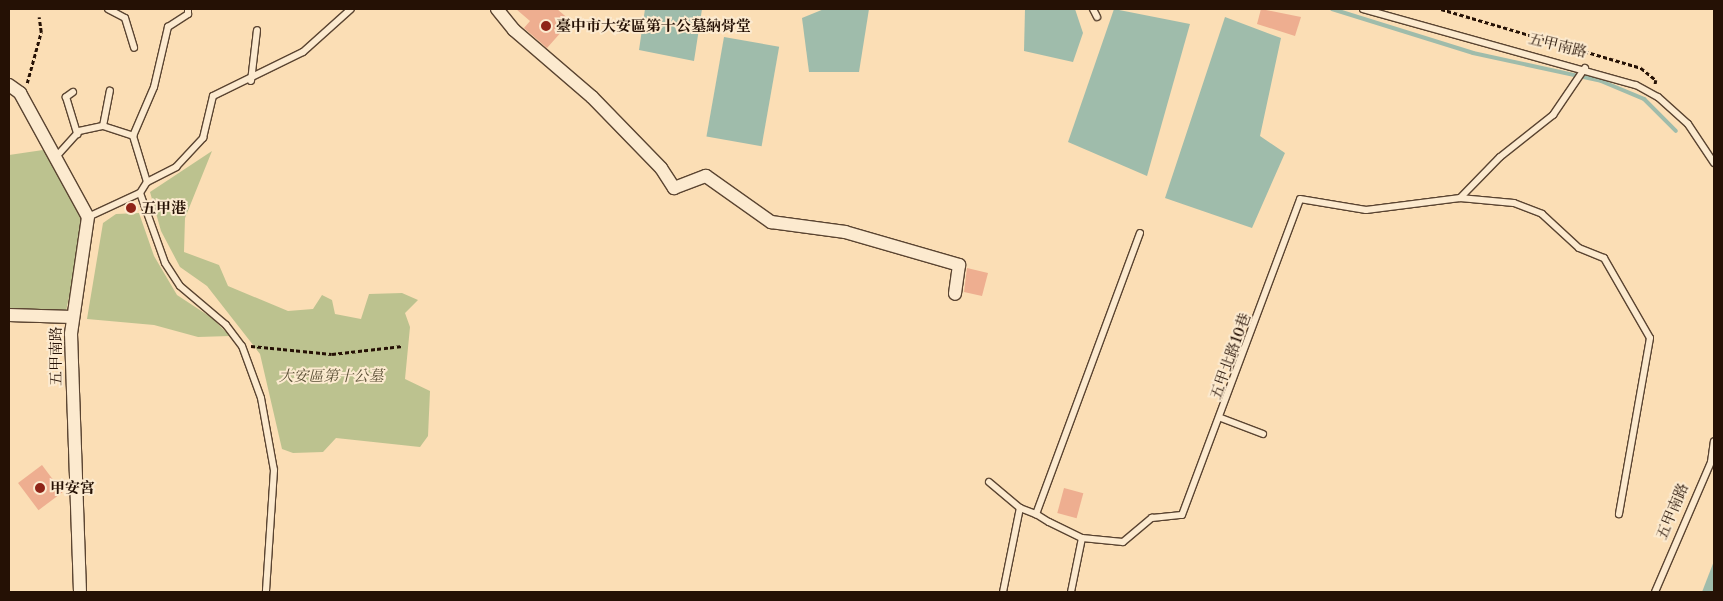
<!DOCTYPE html>
<meta charset="utf-8">
<style>
body{margin:0}
#map{position:relative;width:1723px;height:601px;overflow:hidden;background:#fbdeb5;font-family:"Libre Caslon Text","Noto Serif TC",serif}
div>[style]{position:absolute}
.green>*{inset:0;background:#bcc28f}
.water>*{inset:0;background:#9fbcab;transform-origin:0 0}
.stream>*{height:4px;margin:-2px;padding:0 2px;transform-origin:2px;border-radius:2px;background:#9fbcab}
.building>*{inset:0;background:#eeae90;transform-origin:0 0}
.path>*{height:2.5px;margin-top:-1.25px;transform-origin:0;background:repeating-linear-gradient(90deg,#251105 0 4px,transparent 0 6.5px)}
.roads{filter:drop-shadow(1px 0 #5a4431) drop-shadow(-1px 0 #5a4431) drop-shadow(0 1px #5a4431) drop-shadow(0 -1px #5a4431)}
.service>*{height:6px;margin:-3px;padding:0 3px;transform-origin:3px;border-radius:3px;background:#fceacf}
.minor>*{height:12px;margin:-6px;padding:0 6px;transform-origin:6px;border-radius:6px;background:#fceacf}
.dots>*{width:14px;height:14px;translate:-50% -50%;box-sizing:border-box;border:2px solid #fceacf;border-radius:50%}
span{translate:-50% -50%;white-space:nowrap;text-align:center;line-height:1.15;-webkit-text-stroke:4px #fceacf;paint-order:stroke}
.poi-label{font-size:15px;color:#251105;font-weight:700}
.left{translate:0 -50%;text-align:left}
.street-label{font-size:15px;color:#251105}
.park-label{font-size:15px;color:#5a4f35;font-style:italic}
.frame{position:absolute;inset:0;border:10px solid #251105;pointer-events:none}
</style>
<div id="map">
<div class="green">
<i style="clip-path:polygon(43px 150px,82px 208px,81px 241px,66px 311px,9px 309px,9px 155px)"></i>
<i style="clip-path:polygon(212px 151px,185px 218px,184px 252px,219px 265px,228px 286px,288px 311px,313px 309px,322px 295px,332px 300px,335px 314px,361px 319px,369px 294px,402px 293px,418px 300px,405px 313px,410px 327px,405px 379px,430px 391px,428px 436px,420px 447px,336px 438px,323px 452px,293px 453px,282px 449px,260px 354px,207px 286px,180px 267px,161px 231px,150px 192px)"></i>
<i style="clip-path:polygon(139px 213px,154px 256px,177px 295px,212px 318px,230px 336px,198px 337px,154px 325px,87px 319px,103px 223px,116px 214px)"></i>
</div>
<div class="water">
<i style="clip-path:polygon(645px 9px,702px 9px,694px 61px,639px 50px)"></i>
<i style="clip-path:polygon(824px 9px,869px 9px,859px 72px,809px 72px,802px 18px)"></i>
<i style="clip-path:polygon(1025px 9px,1075px 9px,1083px 33px,1073px 62px,1024px 51px)"></i>
<i style="clip-path:polygon(1114px 9px,1190px 24px,1147px 176px,1068px 142px)"></i>
<i style="clip-path:polygon(1225px 17px,1281px 38px,1260px 136px,1285px 153px,1252px 228px,1165px 198px)"></i>
<i style="left:724px;top:37px;width:56px;height:101px;rotate:10deg"></i>
<i style="clip-path:polygon(1714px 561px,1714px 592px,1702px 592px)"></i>
</div>
<div class="stream">
<i style="left:1332px;top:9px;width:148px;rotate:17.3deg"></i>
<i style="left:1473px;top:53px;width:131px;rotate:12.3deg"></i>
<i style="left:1601px;top:81px;width:47px;rotate:22.7deg"></i>
<i style="left:1644px;top:99px;width:45px;rotate:45deg"></i>
</div>
<div class="building">
<i style="clip-path:polygon(516px 9px,557px 9px,571px 21px,547px 48px,524px 28px,530px 21px)"></i>
<i style="clip-path:polygon(1261px 9px,1301px 17px,1295px 36px,1257px 24px)"></i>
<i style="clip-path:polygon(967px 268px,988px 273px,982px 296px,964px 292px)"></i>
<i style="left:42px;top:465px;width:34px;height:30px;rotate:53deg"></i>
<i style="left:1064px;top:488px;width:20px;height:26px;rotate:15deg"></i>
</div>
<div class="path">
<i style="left:1441px;top:9px;width:209px;rotate:16.4deg"></i>
<i style="left:1641px;top:68px;width:19px;rotate:39deg"></i>
<i style="left:1656px;top:80px;width:6px;rotate:99deg"></i>
<i style="left:27px;top:83px;width:53px;rotate:-74.6deg"></i>
<i style="left:41px;top:32px;width:15px;rotate:-98deg"></i>
<i style="left:251px;top:346px;width:81px;rotate:5.6deg"></i>
<i style="left:332px;top:354px;width:71px;rotate:-6.4deg"></i>
</div>
<div class="roads">
<div class="service">
<i style="left:108px;top:9px;width:19px;rotate:28deg"></i>
<i style="left:125px;top:18px;width:31px;rotate:73deg"></i>
<i style="left:1093px;top:9px;width:9px;rotate:63deg"></i>
<i style="left:1363px;top:9px;width:283px;rotate:15.6deg"></i>
<i style="left:1636px;top:85px;width:25px;rotate:29deg"></i>
<i style="left:1658px;top:97px;width:40px;rotate:42deg"></i>
<i style="left:1688px;top:124px;width:47px;rotate:56.3deg"></i>
<i style="left:251px;top:81px;width:51px;rotate:-83.3deg"></i>
<i style="left:73px;top:92px;width:9px;rotate:144deg"></i>
<i style="left:66px;top:97px;width:39px;rotate:73deg"></i>
<i style="left:103px;top:126px;width:36px;rotate:-79deg"></i>
<i style="left:55px;top:158px;width:36px;rotate:-48deg"></i>
<i style="left:79px;top:131px;width:25px;rotate:-12deg"></i>
<i style="left:103px;top:126px;width:32px;rotate:18deg"></i>
<i style="left:147px;top:182px;width:48px;rotate:-106.9deg"></i>
<i style="left:133px;top:136px;width:53px;rotate:-66.8deg"></i>
<i style="left:154px;top:87px;width:62px;rotate:-76.9deg"></i>
<i style="left:168px;top:27px;width:24px;rotate:-33deg"></i>
<i style="left:188px;top:14px;width:5px;rotate:-90deg"></i>
<i style="left:140px;top:193px;width:74px;rotate:70.3deg"></i>
<i style="left:165px;top:263px;width:27px;rotate:57deg"></i>
<i style="left:180px;top:286px;width:60px;rotate:40.3deg"></i>
<i style="left:226px;top:325px;width:26px;rotate:53deg"></i>
<i style="left:242px;top:346px;width:55px;rotate:69.9deg"></i>
<i style="left:261px;top:398px;width:73px;rotate:79.8deg"></i>
<i style="left:274px;top:470px;width:122px;rotate:93.8deg"></i>
<i style="left:1460px;top:198px;width:57px;rotate:-45.7deg"></i>
<i style="left:1500px;top:157px;width:68px;rotate:-38.4deg"></i>
<i style="left:1553px;top:115px;width:57px;rotate:-55.8deg"></i>
<i style="left:88px;top:217px;width:57px;rotate:-24.8deg"></i>
<i style="left:140px;top:193px;width:13px;rotate:-58deg"></i>
<i style="left:147px;top:182px;width:33px;rotate:-27deg"></i>
<i style="left:176px;top:167px;width:40px;rotate:-47deg"></i>
<i style="left:203px;top:138px;width:43px;rotate:-76.6deg"></i>
<i style="left:213px;top:96px;width:100px;rotate:-26.1deg"></i>
<i style="left:303px;top:52px;width:64px;rotate:-41.9deg"></i>
<i style="left:1140px;top:233px;width:300px;rotate:110.3deg"></i>
<i style="left:1036px;top:514px;width:15px;rotate:32deg"></i>
<i style="left:1049px;top:522px;width:37px;rotate:26deg"></i>
<i style="left:1082px;top:538px;width:41px;rotate:5.6deg"></i>
<i style="left:1123px;top:542px;width:38px;rotate:-40deg"></i>
<i style="left:1152px;top:518px;width:30px;rotate:-6deg"></i>
<i style="left:1182px;top:515px;width:337px;rotate:-69.5deg"></i>
<i style="left:1300px;top:199px;width:67px;rotate:9.5deg"></i>
<i style="left:1366px;top:210px;width:95px;rotate:-7.3deg"></i>
<i style="left:1460px;top:198px;width:54px;rotate:5.3deg"></i>
<i style="left:1514px;top:203px;width:30px;rotate:21deg"></i>
<i style="left:1542px;top:214px;width:50px;rotate:42.6deg"></i>
<i style="left:1579px;top:248px;width:27px;rotate:22deg"></i>
<i style="left:1604px;top:258px;width:92px;rotate:60.1deg"></i>
<i style="left:1650px;top:338px;width:179px;rotate:100deg"></i>
<i style="left:1221px;top:418px;width:45px;rotate:20.9deg"></i>
<i style="left:989px;top:482px;width:40px;rotate:40deg"></i>
<i style="left:1020px;top:508px;width:17px;rotate:21deg"></i>
<i style="left:1003px;top:592px;width:86px;rotate:-78.6deg"></i>
<i style="left:1071px;top:592px;width:55px;rotate:-78.5deg"></i>
<i style="left:1655px;top:592px;width:142px;rotate:-66.7deg"></i>
<i style="left:1711px;top:462px;width:21px;rotate:-82deg"></i>
</div>
<div class="minor">
<i style="left:497px;top:9px;width:27px;rotate:51deg"></i>
<i style="left:514px;top:30px;width:103px;rotate:40.7deg"></i>
<i style="left:592px;top:97px;width:99px;rotate:45.8deg"></i>
<i style="left:661px;top:168px;width:24px;rotate:57deg"></i>
<i style="left:674px;top:188px;width:34px;rotate:-21deg"></i>
<i style="left:706px;top:176px;width:80px;rotate:35.3deg"></i>
<i style="left:771px;top:222px;width:75px;rotate:7.7deg"></i>
<i style="left:845px;top:232px;width:119px;rotate:16.1deg"></i>
<i style="left:959px;top:265px;width:29px;rotate:98deg"></i>
<i style="left:9px;top:85px;width:14px;rotate:36deg"></i>
<i style="left:20px;top:93px;width:141px;rotate:61.3deg"></i>
<i style="left:88px;top:217px;width:118px;rotate:98.3deg"></i>
<i style="left:71px;top:334px;width:258px;rotate:88deg"></i>
<i style="left:9px;top:315px;width:63px;rotate:1.8deg"></i>
</div>
</div>
<div class="dots">
<i style="left:546px;top:26px;background:#8f2418"></i>
<i style="left:131px;top:208px;background:#8f2418"></i>
<i style="left:40px;top:488px;background:#8f2418"></i>
</div>
<div class="poi-label">
<span class="left" style="left:556px;top:26px">臺中市大安區第十公墓納骨堂</span>
<span class="left" style="left:141px;top:208px">五甲港</span>
<span class="left" style="left:50px;top:488px">甲安宮</span>
</div>
<div class="street-label">
<span style="left:1558px;top:45px;rotate:14deg">五甲南路</span>
<span style="left:56px;top:356px;rotate:-90deg">五甲南路</span>
<span style="left:1230px;top:356px;rotate:-70deg">五甲北路10巷</span>
<span style="left:1672px;top:511px;rotate:-67deg">五甲南路</span>
</div>
<div class="park-label">
<span style="left:331px;top:376px">大安區第十公墓</span>
</div>
<div class="frame"></div>
</div>
